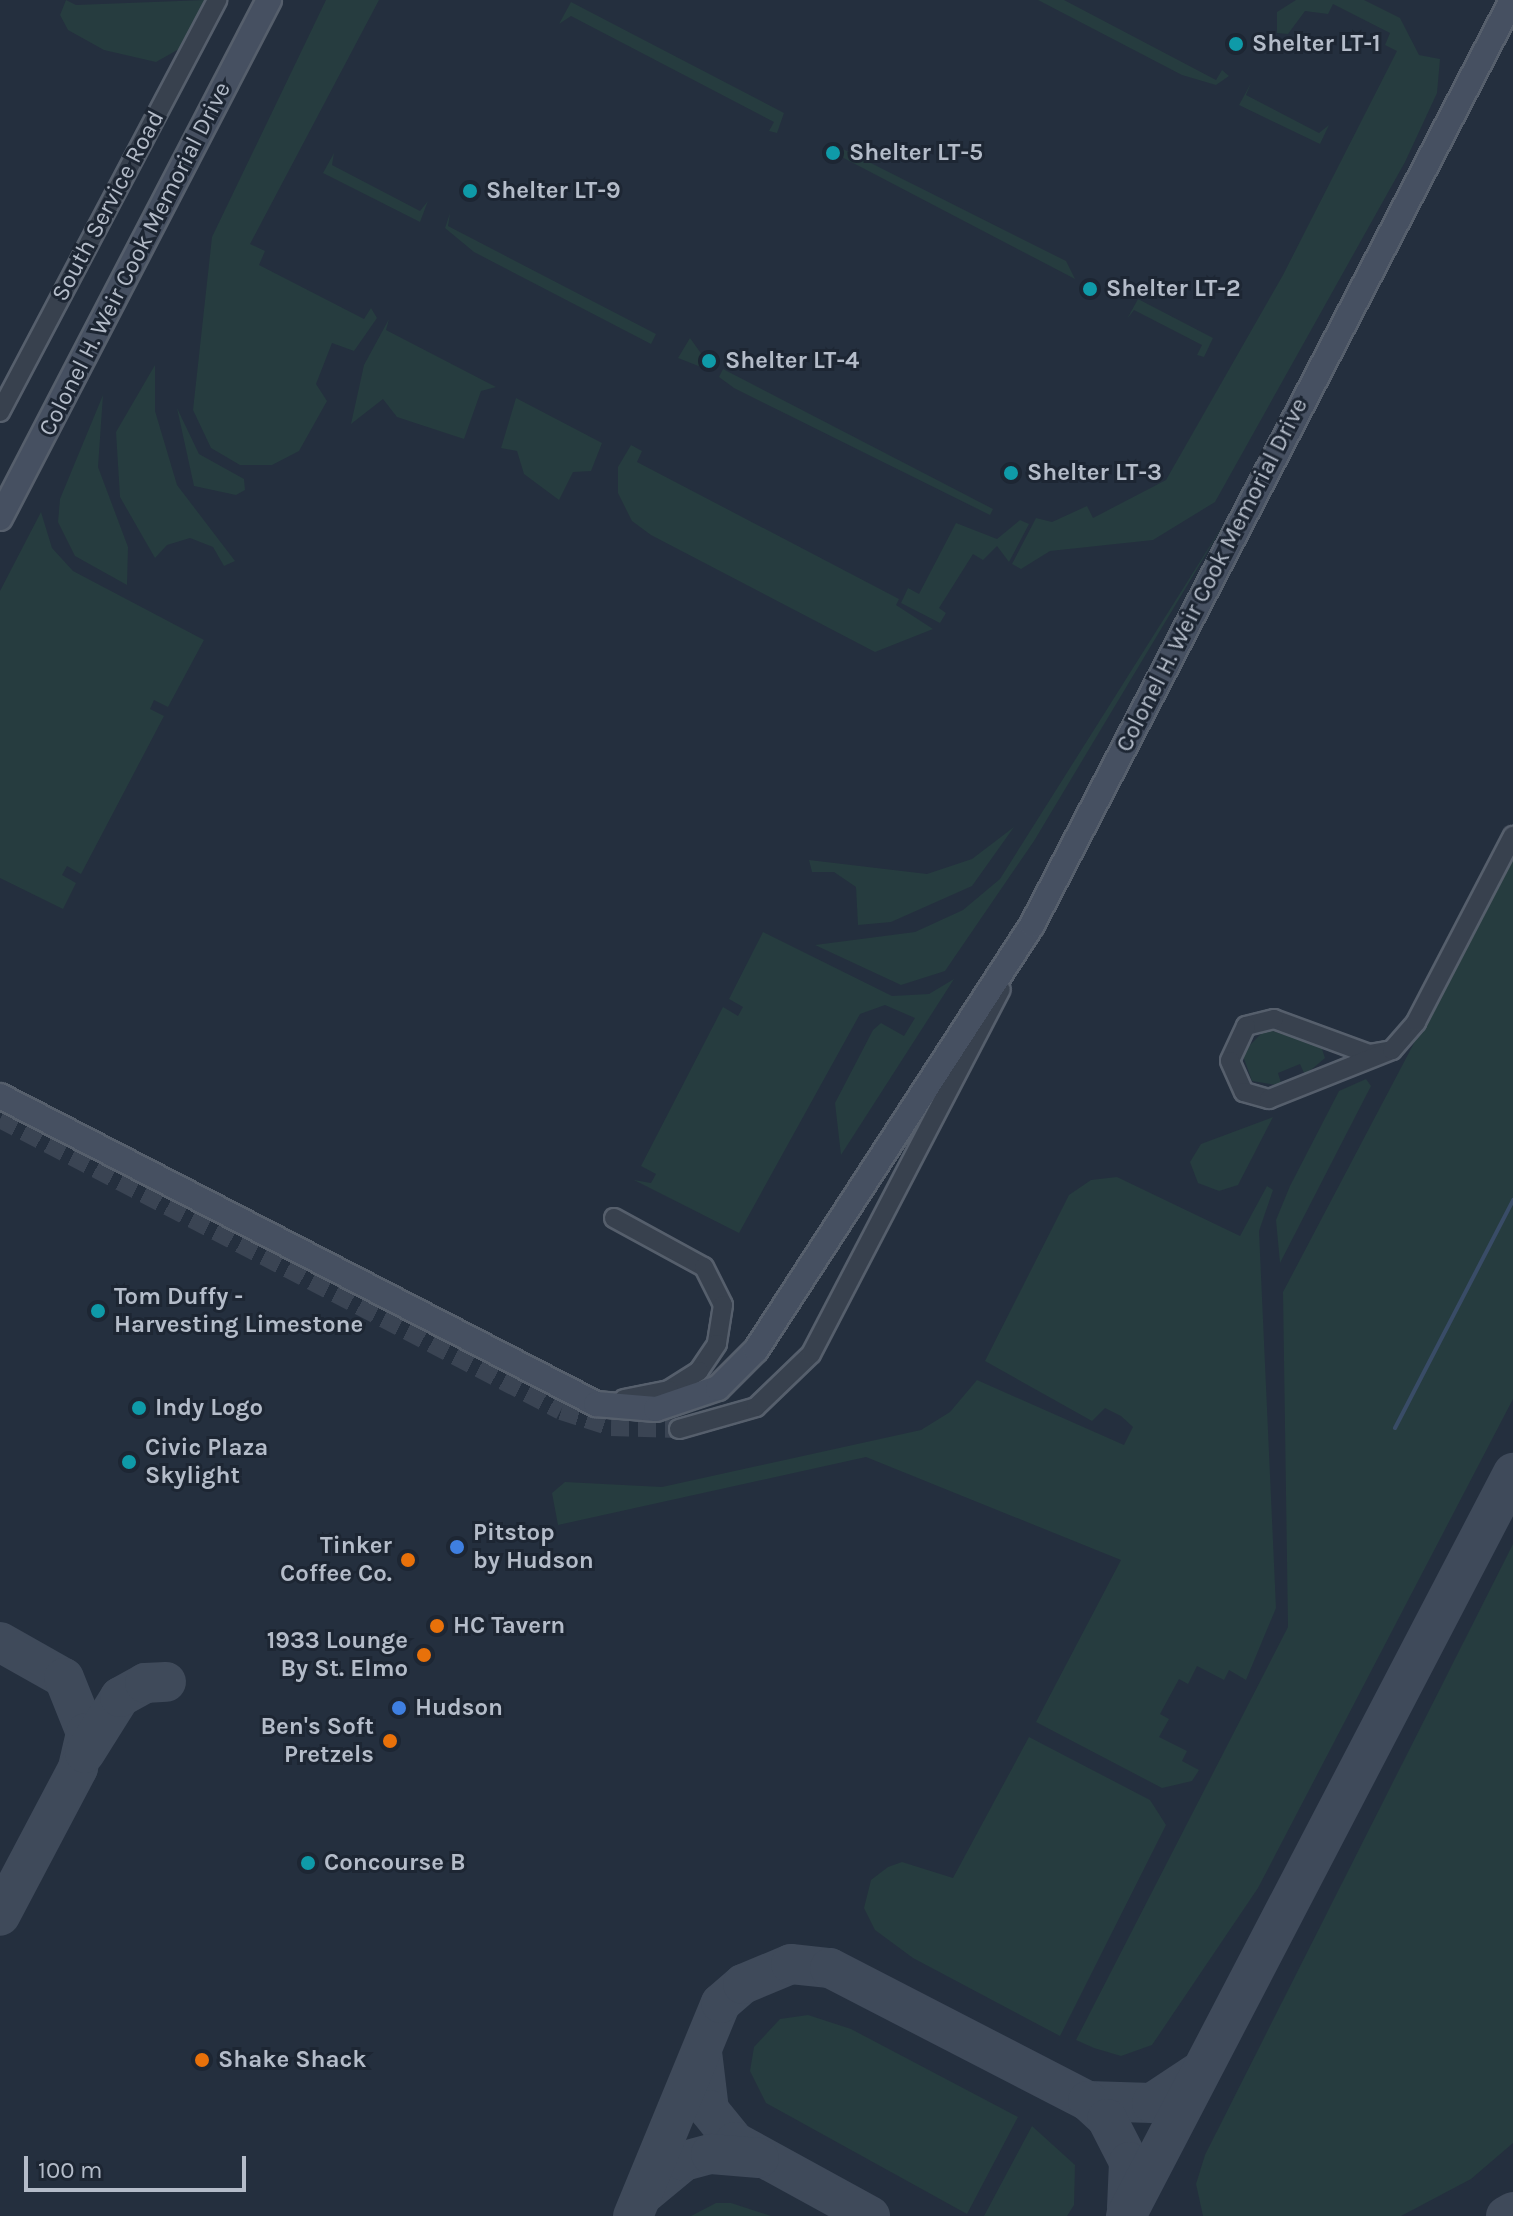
<!DOCTYPE html>
<style>
body{margin:0}
#map{position:relative;width:1513px;height:2216px;overflow:hidden;background:#242f3e;font-family:Karla,sans-serif}
div>[style]{position:absolute}
.green>*{inset:0;background:#263c3f}
.stream>*{height:4px;margin:-2px;padding:0 2px;transform-origin:2px;border-radius:2px;background:#394c67}
.taxiway>*{height:40px;margin:-20px;padding:0 20px;transform-origin:20px;border-radius:20px;background:#3f4a5a}
.street-tunnel>*{height:18px;margin-top:-9px;transform-origin:0;background:repeating-linear-gradient(90deg,#3a4453 0 18px,transparent 0 27px)}
.roads{filter:drop-shadow(2px 0 #565f6c) drop-shadow(-2px 0 #565f6c) drop-shadow(0 2px #565f6c) drop-shadow(0 -2px #565f6c)}
.street>*{height:18px;margin:-9px;padding:0 9px;transform-origin:9px;border-radius:9px;background:#38414e}
.secondary>*{height:24px;margin:-12px;padding:0 12px;transform-origin:12px;border-radius:12px;background:#465061}
.dots>*{width:22px;height:22px;translate:-50% -50%;box-sizing:border-box;border:4px solid #1d2633;border-radius:50%}
span{translate:-50% -50%;white-space:nowrap;text-align:center;line-height:1.15;-webkit-text-stroke:6px #1d2633;paint-order:stroke}
.poi-label{font-size:24px;color:#b4bcc9;font-weight:700}
.left{translate:0 -50%;text-align:left}
.right{translate:-100% -50%;text-align:right}
.street-label{font-size:24px;color:#b4bcc9}
.scale{position:absolute;left:24px;top:2156px;width:222px;height:36px;box-sizing:border-box;border:4px solid #b4bcc9;border-top:0;padding-left:10px;font-size:24px;line-height:28px;white-space:nowrap;color:#b4bcc9;-webkit-text-stroke:6px #1d2633;paint-order:stroke}
</style>
<div id="map">
<div class="green">
<i style="clip-path:polygon(66px 0,76px 5px,205px 0,179px 49px,156px 62px,104px 50px,68px 30px,60px 15px)"></i>
<i style="clip-path:polygon(326px 0,379px 0,250px 244px,265px 251px,259px 265px,364px 319px,371px 308px,377px 318px,354px 351px,332px 343px,316px 384px,327px 401px,299px 451px,272px 465px,240px 465px,211px 448px,193px 410px,212px 237px)"></i>
<i style="clip-path:polygon(1038px 0,1064px 0,1216px 80px,1222px 70px,1229px 76px,1216px 85px,1182px 75px)"></i>
<i style="clip-path:polygon(1296px 0,1364px 0,1400px 18px,1419px 55px,1440px 59px,1437px 93px,1405px 162px,1215px 502px,1153px 540px,1050px 551px,1021px 569px,1012px 564px,1036px 518px,1052px 522px,1087px 506px,1093px 518px,1166px 480px,1283px 275px,1397px 51px,1385px 45px,1390px 33px,1333px 4px,1328px 14px,1305px 11px,1288px 34px,1277px 33px,1277px 12px)"></i>
<i style="clip-path:polygon(571px 2px,784px 113px,777px 133px,769px 131px,774px 122px,571px 16px,559px 24px)"></i>
<i style="clip-path:polygon(1251px 83px,1246px 95px,1319px 133px,1329px 125px,1320px 144px,1239px 105px)"></i>
<i style="clip-path:polygon(839px 147px,1066px 261px,1075px 279px,836px 154px)"></i>
<i style="clip-path:polygon(334px 153px,332px 165px,420px 211px,428px 201px,420px 222px,323px 173px)"></i>
<i style="clip-path:polygon(450px 213px,448px 226px,656px 334px,651px 344px,474px 252px,445px 228px)"></i>
<i style="clip-path:polygon(1138px 299px,1213px 338px,1204px 357px,1197px 355px,1202px 345px,1134px 310px,1127px 319px)"></i>
<i style="clip-path:polygon(389px 319px,386px 330px,496px 387px,481px 391px,464px 439px,397px 417px,383px 399px,351px 424px,364px 365px)"></i>
<i style="clip-path:polygon(690px 338px,705px 359px,701px 367px,678px 358px)"></i>
<i style="clip-path:polygon(155px 365px,155px 411px,177px 485px,235px 561px,224px 566px,213px 547px,190px 538px,167px 545px,155px 558px,120px 497px,116px 432px)"></i>
<i style="clip-path:polygon(723px 369px,993px 509px,990px 515px,734px 388px,719px 377px)"></i>
<i style="clip-path:polygon(103px 395px,98px 467px,128px 547px,127px 585px,75px 556px,58px 522px,60px 499px)"></i>
<i style="clip-path:polygon(516px 398px,602px 443px,591px 471px,573px 472px,559px 500px,524px 474px,517px 451px,501px 448px)"></i>
<i style="clip-path:polygon(177px 408px,199px 454px,244px 479px,245px 490px,236px 495px,194px 486px)"></i>
<i style="clip-path:polygon(631px 445px,642px 451px,637px 462px,899px 599px,896px 605px,933px 629px,875px 652px,651px 535px,632px 521px,618px 493px,618px 467px)"></i>
<i style="clip-path:polygon(41px 512px,52px 548px,73px 571px,204px 640px,168px 707px,154px 700px,150px 709px,164px 716px,81px 874px,67px 866px,62px 875px,76px 883px,63px 909px,0 878px,0 591px)"></i>
<i style="clip-path:polygon(1230px 514px,1034px 841px,945px 971px,901px 985px,815px 945px,915px 932px,963px 910px,1000px 879px)"></i>
<i style="clip-path:polygon(1020px 520px,1029px 524px,1009px 562px,997px 546px,983px 560px,973px 554px,939px 608px,946px 613px,940px 623px,901px 603px,908px 588px,919px 594px,956px 523px,997px 539px)"></i>
<i style="clip-path:polygon(1014px 827px,972px 886px,891px 922px,858px 925px,856px 887px,834px 872px,812px 872px,809px 860px,927px 874px,972px 859px)"></i>
<i style="clip-path:polygon(1513px 855px,1513px 1399px,1258px 1888px,1152px 2045px,1121px 2056px,1094px 2048px,1076px 2040px,1288px 1627px,1283px 1292px)"></i>
<i style="clip-path:polygon(763px 932px,892px 996px,929px 994px,954px 979px,841px 1155px,835px 1103px,873px 1030px,881px 1023px,904px 1036px,915px 1018px,885px 1005px,860px 1014px,739px 1233px,634px 1180px,651px 1183px,656px 1174px,641px 1166px,723px 1007px,738px 1016px,743px 1007px,729px 999px)"></i>
<i style="clip-path:polygon(1266px 1029px,1321px 1046px,1325px 1058px,1305px 1075px,1300px 1064px,1278px 1073px,1282px 1086px,1252px 1081px,1242px 1053px)"></i>
<i style="clip-path:polygon(1366px 1079px,1371px 1086px,1280px 1263px,1276px 1220px,1290px 1186px,1339px 1091px)"></i>
<i style="clip-path:polygon(1273px 1117px,1238px 1185px,1219px 1191px,1198px 1183px,1190px 1162px,1201px 1144px)"></i>
<i style="clip-path:polygon(1117px 1177px,1240px 1236px,1267px 1186px,1273px 1190px,1259px 1231px,1276px 1608px,1246px 1680px,1229px 1670px,1224px 1680px,1197px 1666px,1188px 1684px,1179px 1679px,1160px 1714px,1169px 1719px,1159px 1737px,1187px 1751px,1182px 1761px,1199px 1770px,1192px 1781px,1162px 1788px,1036px 1722px,1121px 1560px,866px 1457px,558px 1525px,552px 1493px,565px 1482px,662px 1487px,921px 1430px,950px 1412px,977px 1380px,1124px 1445px,1133px 1427px,1121px 1416px,1105px 1408px,1092px 1421px,985px 1361px,1069px 1195px,1091px 1180px)"></i>
<i style="clip-path:polygon(1513px 1544px,1513px 2143px,1471px 2179px,1401px 2216px,1203px 2216px,1196px 2184px,1205px 2155px)"></i>
<i style="clip-path:polygon(1029px 1737px,1150px 1800px,1166px 1825px,1060px 2036px,913px 1958px,875px 1930px,864px 1908px,871px 1880px,888px 1867px,902px 1862px,953px 1878px)"></i>
<i style="clip-path:polygon(808px 2015px,851px 2029px,1018px 2117px,967px 2214px,766px 2103px,750px 2071px,754px 2047px,780px 2019px)"></i>
<i style="clip-path:polygon(1032px 2126px,1075px 2165px,1074px 2205px,1067px 2216px,984px 2216px)"></i>
<i style="clip-path:polygon(716px 2203px,731px 2203px,771px 2216px,691px 2216px)"></i>
</div>
<div class="stream">
<i style="left:1395px;top:1428px;width:257px;rotate:-62.6deg"></i>
</div>
<div class="taxiway">
<i style="left:0;top:1642px;width:73px;rotate:29.4deg"></i>
<i style="left:64px;top:1678px;width:59px;rotate:68.2deg"></i>
<i style="left:86px;top:1733px;width:36px;rotate:103deg"></i>
<i style="left:78px;top:1768px;width:167px;rotate:117.8deg"></i>
<i style="left:85px;top:1753px;width:66px;rotate:-58deg"></i>
<i style="left:120px;top:1697px;width:29px;rotate:-29deg"></i>
<i style="left:145px;top:1683px;width:21px;rotate:-3deg"></i>
<i style="left:702px;top:2052px;width:58px;rotate:83.1deg"></i>
<i style="left:709px;top:2110px;width:41px;rotate:50.9deg"></i>
<i style="left:735px;top:2142px;width:154px;rotate:28.7deg"></i>
<i style="left:1088px;top:2101px;width:64px;rotate:1.8deg"></i>
<i style="left:1152px;top:2103px;width:54px;rotate:-33.7deg"></i>
<i style="left:644px;top:2194px;width:52px;rotate:-39.5deg"></i>
<i style="left:684px;top:2161px;width:28px;rotate:-15deg"></i>
<i style="left:711px;top:2154px;width:48px;rotate:4.8deg"></i>
<i style="left:633px;top:2216px;width:230px;rotate:-67.6deg"></i>
<i style="left:721px;top:2003px;width:29px;rotate:-41deg"></i>
<i style="left:743px;top:1984px;width:52px;rotate:-22.6deg"></i>
<i style="left:791px;top:1964px;width:39px;rotate:6deg"></i>
<i style="left:830px;top:1968px;width:290px;rotate:27.3deg"></i>
<i style="left:1088px;top:2101px;width:26px;rotate:43deg"></i>
<i style="left:1107px;top:2119px;width:48px;rotate:62.9deg"></i>
<i style="left:1129px;top:2162px;width:46px;rotate:92.5deg"></i>
<i style="left:1126px;top:2216px;width:838px;rotate:-62.49deg"></i>
<i style="left:1506px;top:2216px;width:8px;rotate:-30deg"></i>
</div>
<div class="street-tunnel">
<i style="left:0;top:1119px;width:632px;rotate:27.5deg"></i>
<i style="left:561px;top:1411px;width:52px;rotate:17.7deg"></i>
<i style="left:611px;top:1427px;width:68px;rotate:1.7deg"></i>
</div>
<div class="roads">
<div class="street">
<i style="left:0;top:412px;width:466px;rotate:-62.2deg"></i>
<i style="left:1392px;top:1050px;width:23px;rotate:170deg"></i>
<i style="left:1369px;top:1054px;width:101px;rotate:-159.8deg"></i>
<i style="left:1274px;top:1019px;width:29px;rotate:166deg"></i>
<i style="left:1246px;top:1026px;width:38px;rotate:115deg"></i>
<i style="left:1230px;top:1061px;width:34px;rotate:66deg"></i>
<i style="left:1244px;top:1092px;width:26px;rotate:16deg"></i>
<i style="left:1269px;top:1099px;width:132px;rotate:-21.7deg"></i>
<i style="left:1392px;top:1050px;width:37px;rotate:-49deg"></i>
<i style="left:1416px;top:1022px;width:210px;rotate:-62.5deg"></i>
<i style="left:614px;top:1218px;width:102px;rotate:28.6deg"></i>
<i style="left:704px;top:1267px;width:42px;rotate:63.4deg"></i>
<i style="left:723px;top:1305px;width:39px;rotate:99deg"></i>
<i style="left:717px;top:1344px;width:32px;rotate:124deg"></i>
<i style="left:699px;top:1371px;width:36px;rotate:148deg"></i>
<i style="left:669px;top:1390px;width:46px;rotate:168.7deg"></i>
<i style="left:679px;top:1429px;width:80px;rotate:-15.9deg"></i>
<i style="left:756px;top:1407px;width:76px;rotate:-43.9deg"></i>
<i style="left:811px;top:1354px;width:411px;rotate:-62.5deg"></i>
</div>
<div class="secondary">
<i style="left:0;top:518px;width:584px;rotate:-62.56deg"></i>
<i style="left:0;top:1096px;width:671px;rotate:27.33deg"></i>
<i style="left:596px;top:1404px;width:60px;rotate:4.8deg"></i>
<i style="left:656px;top:1409px;width:65px;rotate:-18.7deg"></i>
<i style="left:718px;top:1388px;width:54px;rotate:-45deg"></i>
<i style="left:756px;top:1350px;width:507px;rotate:-57deg"></i>
<i style="left:1032px;top:925px;width:1042px;rotate:-62.57deg"></i>
</div>
</div>
<div class="dots">
<i style="left:1236px;top:44px;background:#0f9aa8"></i>
<i style="left:833px;top:153px;background:#0f9aa8"></i>
<i style="left:470px;top:191px;background:#0f9aa8"></i>
<i style="left:1090px;top:289px;background:#0f9aa8"></i>
<i style="left:709px;top:361px;background:#0f9aa8"></i>
<i style="left:1011px;top:473px;background:#0f9aa8"></i>
<i style="left:98px;top:1311px;background:#0f9aa8"></i>
<i style="left:139px;top:1408px;background:#0f9aa8"></i>
<i style="left:129px;top:1462px;background:#0f9aa8"></i>
<i style="left:457px;top:1547px;background:#3f7fe0"></i>
<i style="left:408px;top:1560px;background:#e8710a"></i>
<i style="left:437px;top:1626px;background:#e8710a"></i>
<i style="left:424px;top:1655px;background:#e8710a"></i>
<i style="left:399px;top:1708px;background:#3f7fe0"></i>
<i style="left:390px;top:1741px;background:#e8710a"></i>
<i style="left:308px;top:1863px;background:#0f9aa8"></i>
<i style="left:202px;top:2060px;background:#e8710a"></i>
</div>
<div class="poi-label">
<span class="left" style="left:1252px;top:44px">Shelter LT-1</span>
<span class="left" style="left:849px;top:153px">Shelter LT-5</span>
<span class="left" style="left:486px;top:191px">Shelter LT-9</span>
<span class="left" style="left:1106px;top:289px">Shelter LT-2</span>
<span class="left" style="left:725px;top:361px">Shelter LT-4</span>
<span class="left" style="left:1027px;top:473px">Shelter LT-3</span>
<span class="left" style="left:114px;top:1311px">Tom Duffy -<br>Harvesting Limestone</span>
<span class="left" style="left:155px;top:1408px">Indy Logo</span>
<span class="left" style="left:145px;top:1462px">Civic Plaza<br>Skylight</span>
<span class="left" style="left:473px;top:1547px">Pitstop<br>by Hudson</span>
<span class="right" style="left:392px;top:1560px">Tinker<br>Coffee Co.</span>
<span class="left" style="left:453px;top:1626px">HC Tavern</span>
<span class="right" style="left:408px;top:1655px">1933 Lounge<br>By St. Elmo</span>
<span class="left" style="left:415px;top:1708px">Hudson</span>
<span class="right" style="left:374px;top:1741px">Ben's Soft<br>Pretzels</span>
<span class="left" style="left:324px;top:1863px">Concourse B</span>
<span class="left" style="left:218px;top:2060px">Shake Shack</span>
</div>
<div class="street-label">
<span style="left:108px;top:206px;rotate:-62deg">South Service Road</span>
<span style="left:135px;top:259px;rotate:-63deg">Colonel H. Weir Cook Memorial Drive</span>
<span style="left:1212px;top:575px;rotate:-63deg">Colonel H. Weir Cook Memorial Drive</span>
</div>
<div class="scale">100 m</div>
</div>
